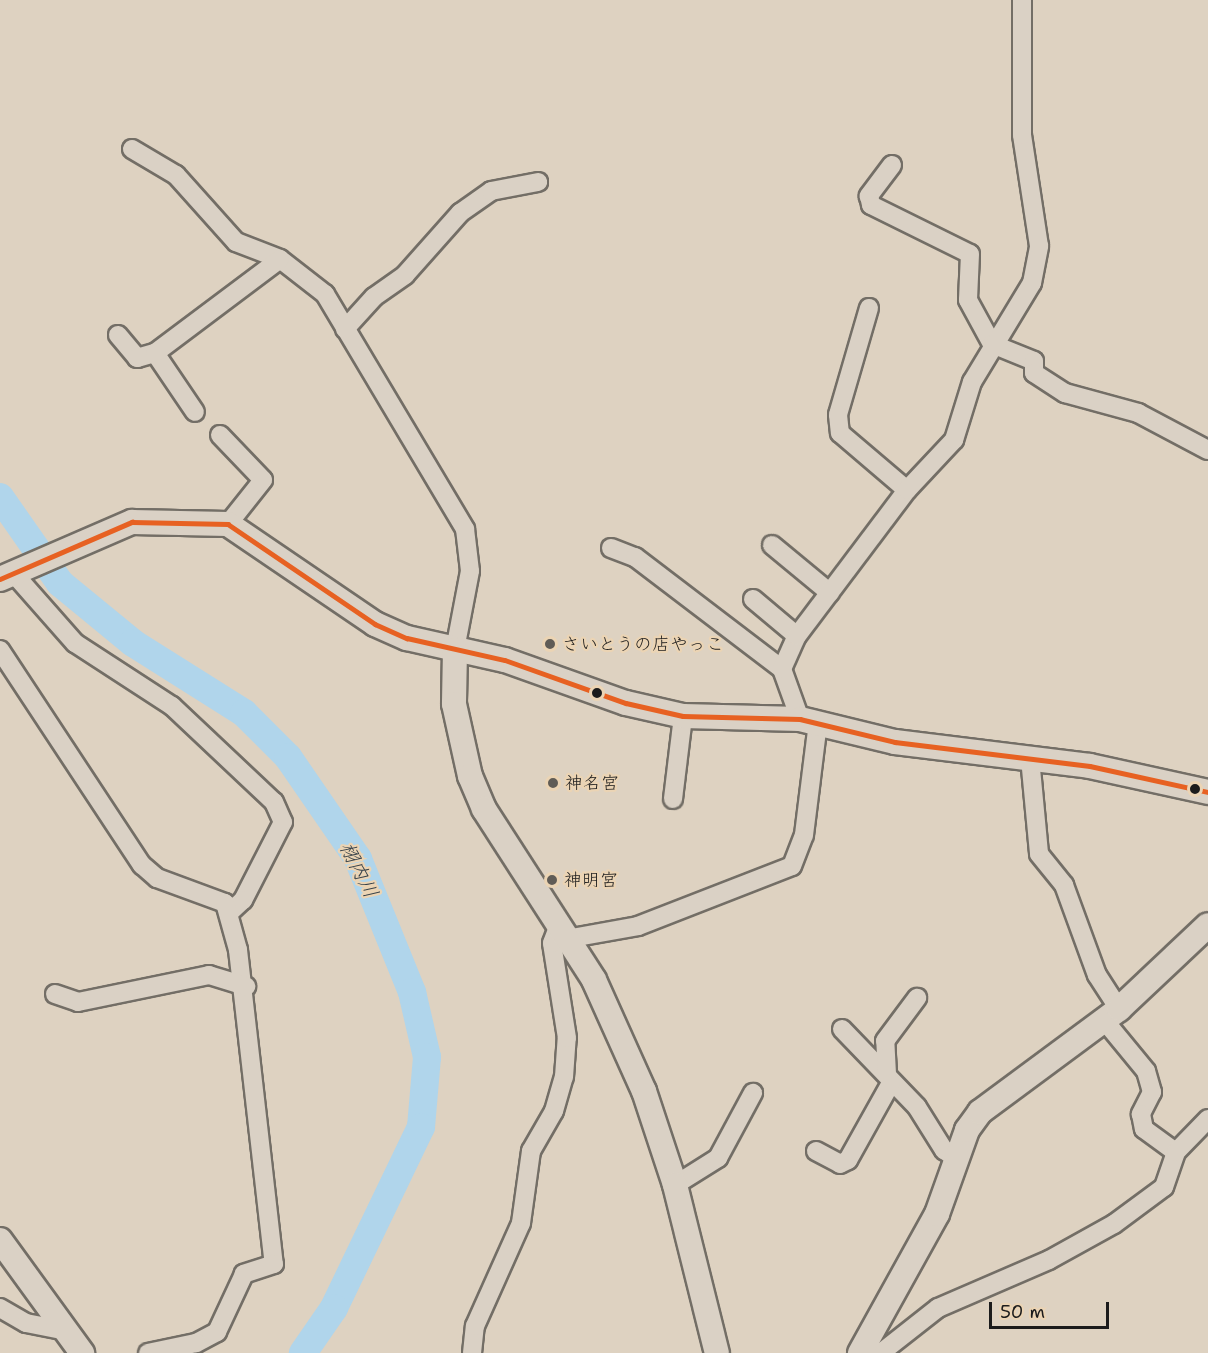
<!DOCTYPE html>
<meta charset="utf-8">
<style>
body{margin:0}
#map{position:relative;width:1208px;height:1353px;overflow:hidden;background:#ded2c1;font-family:"Shantell Sans","Klee One",sans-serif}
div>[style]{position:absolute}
.river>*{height:28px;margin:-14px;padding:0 14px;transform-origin:14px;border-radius:14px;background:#b0d5eb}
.roads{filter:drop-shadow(2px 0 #736e66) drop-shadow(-2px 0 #736e66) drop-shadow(0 2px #736e66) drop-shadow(0 -2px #736e66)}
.street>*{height:18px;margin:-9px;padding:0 9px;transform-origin:9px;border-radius:9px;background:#dad1c5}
.secondary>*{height:24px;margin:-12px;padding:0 12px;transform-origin:12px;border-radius:12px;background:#dad1c5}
.bus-1>*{height:4.5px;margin:-2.25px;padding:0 2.25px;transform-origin:2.25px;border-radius:2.25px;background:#e76122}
.dots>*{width:16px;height:16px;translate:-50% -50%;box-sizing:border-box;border:3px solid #ebd4b4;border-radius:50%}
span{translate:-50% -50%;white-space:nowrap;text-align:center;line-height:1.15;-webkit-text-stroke:4.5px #ebd4b4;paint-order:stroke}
.poi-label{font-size:18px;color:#1c1c1c}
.left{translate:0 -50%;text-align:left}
.water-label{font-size:20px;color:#364149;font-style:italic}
.scale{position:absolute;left:989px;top:1302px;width:120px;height:27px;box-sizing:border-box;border:3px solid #1c1c1c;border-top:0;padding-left:8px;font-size:18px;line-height:21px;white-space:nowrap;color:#1c1c1c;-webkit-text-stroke:4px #ebd4b4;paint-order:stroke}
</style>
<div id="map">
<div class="river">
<i style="left:0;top:497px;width:105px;rotate:55.1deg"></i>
<i style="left:60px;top:583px;width:94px;rotate:39.4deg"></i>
<i style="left:133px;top:643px;width:131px;rotate:32.2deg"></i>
<i style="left:244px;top:713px;width:62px;rotate:45deg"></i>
<i style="left:288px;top:757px;width:124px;rotate:55.5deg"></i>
<i style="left:358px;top:859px;width:144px;rotate:67.9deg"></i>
<i style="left:412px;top:992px;width:67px;rotate:77deg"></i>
<i style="left:427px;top:1057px;width:70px;rotate:94.9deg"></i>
<i style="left:421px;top:1127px;width:201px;rotate:115.7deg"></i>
<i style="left:334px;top:1308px;width:55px;rotate:124.6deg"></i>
</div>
<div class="roads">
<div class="street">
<i style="left:132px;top:149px;width:51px;rotate:30.6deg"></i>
<i style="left:176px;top:175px;width:90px;rotate:48.2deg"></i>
<i style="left:236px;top:242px;width:47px;rotate:21.1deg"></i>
<i style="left:280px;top:259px;width:57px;rotate:37.9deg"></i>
<i style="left:325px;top:294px;width:274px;rotate:59.2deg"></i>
<i style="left:465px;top:529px;width:42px;rotate:83.2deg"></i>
<i style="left:470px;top:571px;width:80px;rotate:100.8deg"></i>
<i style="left:892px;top:165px;width:39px;rotate:127deg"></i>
<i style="left:869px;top:196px;width:9px;rotate:77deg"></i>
<i style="left:871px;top:205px;width:110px;rotate:26.3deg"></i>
<i style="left:970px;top:254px;width:46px;rotate:92.5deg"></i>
<i style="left:968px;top:300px;width:50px;rotate:61.4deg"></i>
<i style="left:992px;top:344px;width:45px;rotate:22deg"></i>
<i style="left:1034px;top:361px;width:12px;rotate:90deg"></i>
<i style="left:1034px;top:373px;width:37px;rotate:33deg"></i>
<i style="left:1065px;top:393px;width:76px;rotate:15.3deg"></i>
<i style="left:1138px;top:413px;width:79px;rotate:27.9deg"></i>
<i style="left:869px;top:308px;width:111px;rotate:106.2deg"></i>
<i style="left:838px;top:415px;width:18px;rotate:84deg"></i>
<i style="left:840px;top:433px;width:88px;rotate:40.4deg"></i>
<i style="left:345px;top:329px;width:43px;rotate:-47.8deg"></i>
<i style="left:374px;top:297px;width:38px;rotate:-35deg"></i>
<i style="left:405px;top:275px;width:83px;rotate:-48.4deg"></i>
<i style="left:460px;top:213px;width:38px;rotate:-35deg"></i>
<i style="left:491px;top:191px;width:48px;rotate:-10.8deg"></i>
<i style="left:118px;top:335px;width:30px;rotate:50deg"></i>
<i style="left:137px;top:358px;width:19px;rotate:-16deg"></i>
<i style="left:155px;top:353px;width:71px;rotate:55.9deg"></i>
<i style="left:155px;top:353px;width:156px;rotate:-36.9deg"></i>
<i style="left:220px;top:435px;width:62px;rotate:46.3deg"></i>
<i style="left:263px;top:480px;width:56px;rotate:128.5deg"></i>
<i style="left:772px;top:545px;width:75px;rotate:39.6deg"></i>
<i style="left:611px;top:548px;width:26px;rotate:21deg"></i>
<i style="left:635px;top:557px;width:185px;rotate:37.3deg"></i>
<i style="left:15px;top:575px;width:91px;rotate:48.6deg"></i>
<i style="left:75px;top:643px;width:116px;rotate:33deg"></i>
<i style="left:172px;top:706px;width:140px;rotate:43.3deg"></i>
<i style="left:274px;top:802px;width:22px;rotate:66deg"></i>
<i style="left:283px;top:822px;width:88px;rotate:117.1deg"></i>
<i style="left:243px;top:900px;width:18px;rotate:137deg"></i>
<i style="left:753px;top:599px;width:57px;rotate:40.1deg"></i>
<i style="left:0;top:650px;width:258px;rotate:56.6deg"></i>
<i style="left:142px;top:865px;width:20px;rotate:41deg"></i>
<i style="left:157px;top:878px;width:72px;rotate:20.2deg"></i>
<i style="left:225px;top:903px;width:49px;rotate:74.5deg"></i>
<i style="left:238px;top:950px;width:316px;rotate:83.5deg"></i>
<i style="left:274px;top:1264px;width:32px;rotate:162deg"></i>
<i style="left:244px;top:1274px;width:64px;rotate:115deg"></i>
<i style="left:217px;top:1332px;width:24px;rotate:152deg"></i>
<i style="left:196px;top:1343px;width:49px;rotate:168.2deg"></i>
<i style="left:800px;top:719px;width:53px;rotate:-109.8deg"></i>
<i style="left:782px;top:669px;width:36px;rotate:-66deg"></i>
<i style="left:797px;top:636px;width:183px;rotate:-53deg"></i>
<i style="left:907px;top:490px;width:69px;rotate:-46.8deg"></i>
<i style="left:954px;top:440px;width:61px;rotate:-72.8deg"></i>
<i style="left:972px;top:382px;width:116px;rotate:-58.8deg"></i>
<i style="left:1032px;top:283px;width:38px;rotate:-79deg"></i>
<i style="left:1039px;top:246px;width:112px;rotate:-98.7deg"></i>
<i style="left:1022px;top:135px;width:135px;rotate:-90deg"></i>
<i style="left:1030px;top:758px;width:96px;rotate:84.6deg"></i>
<i style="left:1039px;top:854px;width:40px;rotate:51deg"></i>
<i style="left:1064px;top:885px;width:96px;rotate:69.9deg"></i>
<i style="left:1097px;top:975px;width:40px;rotate:57.1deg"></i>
<i style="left:673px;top:799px;width:84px;rotate:-83.1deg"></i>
<i style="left:566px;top:939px;width:73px;rotate:-10.2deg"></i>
<i style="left:638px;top:926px;width:165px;rotate:-21.3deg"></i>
<i style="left:792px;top:866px;width:33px;rotate:-69deg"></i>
<i style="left:804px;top:835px;width:113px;rotate:-82.9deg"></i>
<i style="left:55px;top:994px;width:24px;rotate:19deg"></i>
<i style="left:78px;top:1002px;width:134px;rotate:-11.6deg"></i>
<i style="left:209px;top:975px;width:39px;rotate:17deg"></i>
<i style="left:1104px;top:1020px;width:66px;rotate:50.5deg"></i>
<i style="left:1146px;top:1071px;width:22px;rotate:74deg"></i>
<i style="left:1152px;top:1092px;width:25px;rotate:117deg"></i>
<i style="left:1141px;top:1114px;width:15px;rotate:79deg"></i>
<i style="left:1144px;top:1129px;width:39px;rotate:36deg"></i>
<i style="left:842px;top:1029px;width:108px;rotate:46.1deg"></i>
<i style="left:917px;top:1107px;width:51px;rotate:57.9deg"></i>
<i style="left:944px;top:1150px;width:14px;rotate:34deg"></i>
<i style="left:887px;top:1074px;width:33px;rotate:-93deg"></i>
<i style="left:885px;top:1041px;width:54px;rotate:-53.3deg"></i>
<i style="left:816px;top:1151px;width:27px;rotate:28deg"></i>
<i style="left:840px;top:1164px;width:9px;rotate:-27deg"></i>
<i style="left:848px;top:1160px;width:88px;rotate:-60.8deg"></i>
<i style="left:675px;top:1185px;width:51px;rotate:-32.1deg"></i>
<i style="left:718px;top:1158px;width:74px;rotate:-61.7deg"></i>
<i style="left:0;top:1308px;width:30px;rotate:30deg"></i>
<i style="left:26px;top:1323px;width:36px;rotate:11deg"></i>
<i style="left:862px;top:1350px;width:20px;rotate:6deg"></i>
<i style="left:882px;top:1352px;width:71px;rotate:-38.2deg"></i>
<i style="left:938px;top:1308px;width:121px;rotate:-23.4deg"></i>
<i style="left:1049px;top:1260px;width:74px;rotate:-29deg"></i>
<i style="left:1114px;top:1224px;width:62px;rotate:-36.5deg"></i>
<i style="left:1164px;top:1187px;width:37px;rotate:-71deg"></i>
<i style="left:1176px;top:1152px;width:46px;rotate:-45.9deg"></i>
<i style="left:472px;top:1353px;width:27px;rotate:-84deg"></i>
<i style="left:475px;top:1326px;width:113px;rotate:-65.9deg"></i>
<i style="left:521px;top:1223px;width:73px;rotate:-82.1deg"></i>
<i style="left:531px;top:1151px;width:46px;rotate:-60.1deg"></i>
<i style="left:554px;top:1111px;width:35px;rotate:-74deg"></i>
<i style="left:564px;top:1077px;width:39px;rotate:-86deg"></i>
<i style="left:567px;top:1038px;width:96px;rotate:-99deg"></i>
<i style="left:552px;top:943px;width:17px;rotate:-69deg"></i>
</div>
<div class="secondary">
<i style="left:0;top:579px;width:144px;rotate:-23.4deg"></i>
<i style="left:132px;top:522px;width:96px;rotate:1.2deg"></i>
<i style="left:228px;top:524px;width:178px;rotate:34.2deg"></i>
<i style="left:375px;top:624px;width:35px;rotate:24deg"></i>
<i style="left:407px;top:638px;width:100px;rotate:12.7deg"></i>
<i style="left:505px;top:660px;width:128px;rotate:19.6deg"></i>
<i style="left:626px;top:703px;width:58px;rotate:12.8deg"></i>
<i style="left:683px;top:716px;width:117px;rotate:1.5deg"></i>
<i style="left:800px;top:719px;width:98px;rotate:13.6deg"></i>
<i style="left:895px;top:742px;width:196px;rotate:7deg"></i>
<i style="left:1090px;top:766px;width:121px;rotate:12.4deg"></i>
<i style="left:455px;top:650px;width:54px;rotate:91.1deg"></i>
<i style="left:454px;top:704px;width:74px;rotate:77.5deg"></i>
<i style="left:470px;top:776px;width:36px;rotate:67deg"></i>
<i style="left:484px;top:809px;width:203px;rotate:57.2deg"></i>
<i style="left:594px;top:980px;width:122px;rotate:65.8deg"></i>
<i style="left:644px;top:1091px;width:99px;rotate:71.7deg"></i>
<i style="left:675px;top:1185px;width:173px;rotate:76deg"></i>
<i style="left:0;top:1240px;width:140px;rotate:54deg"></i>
<i style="left:860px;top:1353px;width:159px;rotate:-61deg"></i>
<i style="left:937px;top:1214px;width:89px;rotate:-70.3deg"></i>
<i style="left:967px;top:1130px;width:22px;rotate:-54deg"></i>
<i style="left:980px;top:1112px;width:173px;rotate:-36.5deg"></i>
<i style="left:1119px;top:1009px;width:122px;rotate:-43.3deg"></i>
</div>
</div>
<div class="bus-1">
<i style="left:0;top:579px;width:144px;rotate:-23.4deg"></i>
<i style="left:132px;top:522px;width:96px;rotate:1.2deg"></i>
<i style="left:228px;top:524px;width:178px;rotate:34.2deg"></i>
<i style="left:375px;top:624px;width:35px;rotate:24deg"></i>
<i style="left:407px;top:638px;width:100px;rotate:12.7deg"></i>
<i style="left:505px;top:660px;width:128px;rotate:19.6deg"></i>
<i style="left:626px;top:703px;width:58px;rotate:12.8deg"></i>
<i style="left:683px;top:716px;width:117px;rotate:1.5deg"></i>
<i style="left:800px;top:719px;width:98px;rotate:13.6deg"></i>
<i style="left:895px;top:742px;width:196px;rotate:7deg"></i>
<i style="left:1090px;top:766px;width:121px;rotate:12.4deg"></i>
</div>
<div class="dots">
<i style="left:550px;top:644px;background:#605c56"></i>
<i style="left:597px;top:693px;background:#1c1c1c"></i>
<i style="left:553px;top:783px;background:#605c56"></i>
<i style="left:1195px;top:789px;background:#1c1c1c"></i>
<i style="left:552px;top:880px;background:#605c56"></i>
</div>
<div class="poi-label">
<span class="left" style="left:562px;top:644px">さいとうの店やっこ</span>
<span class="left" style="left:565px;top:783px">神名宮</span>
<span class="left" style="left:564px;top:880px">神明宮</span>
</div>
<div class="water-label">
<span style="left:359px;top:870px;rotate:63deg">栩内川</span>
</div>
<div class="scale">50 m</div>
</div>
